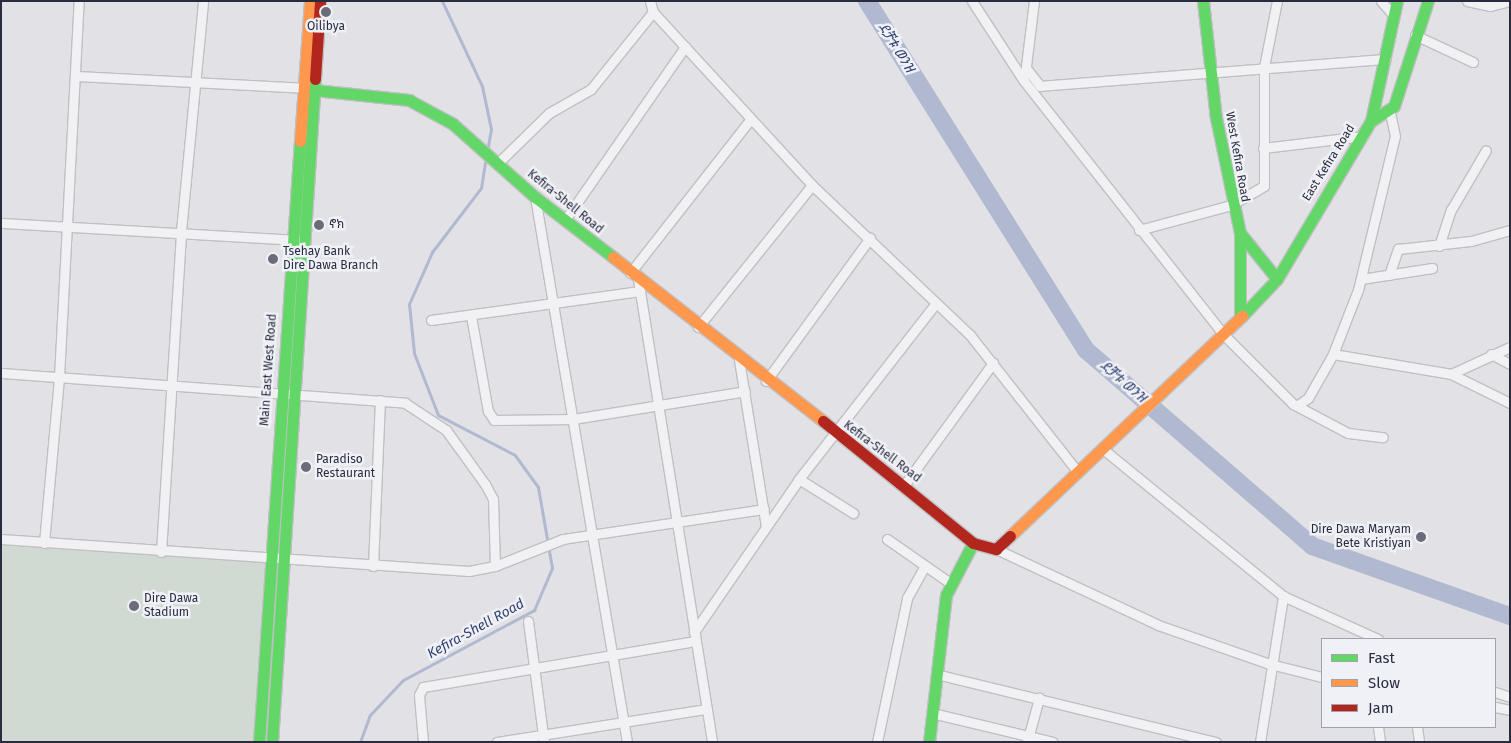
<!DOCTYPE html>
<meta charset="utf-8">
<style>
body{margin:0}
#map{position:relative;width:1511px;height:743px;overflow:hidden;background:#e2e2e6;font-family:"Fira Sans","Noto Sans Ethiopic",sans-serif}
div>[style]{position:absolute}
.green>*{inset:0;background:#d0d9d2;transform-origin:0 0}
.stream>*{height:3px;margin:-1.5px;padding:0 1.5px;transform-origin:1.5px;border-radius:1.5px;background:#b1b9d1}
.river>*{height:18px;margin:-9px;padding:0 9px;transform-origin:9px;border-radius:9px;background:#b1b9d1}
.roads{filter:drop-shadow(1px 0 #c0c0c4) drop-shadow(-1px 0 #c0c0c4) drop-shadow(0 1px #c0c0c4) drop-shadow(0 -1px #c0c0c4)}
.street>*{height:9px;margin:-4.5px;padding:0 4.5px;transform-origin:4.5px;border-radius:4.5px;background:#f1f1f3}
.fast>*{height:11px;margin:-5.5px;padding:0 5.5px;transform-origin:5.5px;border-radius:5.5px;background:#63d668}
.slow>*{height:11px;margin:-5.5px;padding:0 5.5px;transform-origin:5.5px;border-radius:5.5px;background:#ff974d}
.jam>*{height:11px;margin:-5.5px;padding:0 5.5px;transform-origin:5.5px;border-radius:5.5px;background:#b3261e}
.dots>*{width:14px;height:14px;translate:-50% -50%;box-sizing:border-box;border:2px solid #eff1f6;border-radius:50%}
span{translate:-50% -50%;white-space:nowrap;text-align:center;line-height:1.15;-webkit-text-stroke:5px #eff1f6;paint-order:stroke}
.poi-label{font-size:12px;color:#292c3f}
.left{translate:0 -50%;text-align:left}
.right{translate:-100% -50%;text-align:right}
.street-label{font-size:12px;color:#292c3f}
.water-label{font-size:14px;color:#344372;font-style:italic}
.frame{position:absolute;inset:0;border:2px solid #292c3f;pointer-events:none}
.legend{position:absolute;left:1321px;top:638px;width:175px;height:90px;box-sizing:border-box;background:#eff1f6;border:1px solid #a0a2ad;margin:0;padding:6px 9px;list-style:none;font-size:15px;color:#292c3f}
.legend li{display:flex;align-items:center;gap:10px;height:25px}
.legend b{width:25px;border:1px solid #a0a2ad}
</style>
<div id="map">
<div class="green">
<i style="left:1px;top:539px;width:270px;height:203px;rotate:4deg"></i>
</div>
<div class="stream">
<i style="left:442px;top:1px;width:94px;rotate:64.8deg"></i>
<i style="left:482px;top:86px;width:44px;rotate:78.2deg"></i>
<i style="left:491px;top:129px;width:22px;rotate:100deg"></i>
<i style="left:360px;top:742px;width:29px;rotate:-70deg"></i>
<i style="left:370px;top:715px;width:48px;rotate:-46.7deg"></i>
<i style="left:403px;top:680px;width:149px;rotate:-28.1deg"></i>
<i style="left:534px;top:610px;width:46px;rotate:-66.8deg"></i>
<i style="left:552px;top:568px;width:82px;rotate:-99.8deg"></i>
<i style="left:538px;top:487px;width:39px;rotate:-126deg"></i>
<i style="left:515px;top:455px;width:87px;rotate:-152.5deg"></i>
<i style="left:438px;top:415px;width:66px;rotate:-111.2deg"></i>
<i style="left:414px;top:353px;width:49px;rotate:-95.8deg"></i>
<i style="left:409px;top:304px;width:57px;rotate:-66.1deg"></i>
<i style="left:432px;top:252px;width:81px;rotate:-52.6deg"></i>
<i style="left:481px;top:188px;width:31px;rotate:-81deg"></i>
</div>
<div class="river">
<i style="left:867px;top:1px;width:412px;rotate:57.9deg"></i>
<i style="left:1086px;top:350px;width:299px;rotate:40.9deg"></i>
<i style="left:1312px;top:546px;width:210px;rotate:19.5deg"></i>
</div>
<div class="roads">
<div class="street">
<i style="left:650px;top:1px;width:11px;rotate:75deg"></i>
<i style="left:653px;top:12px;width:235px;rotate:47.4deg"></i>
<i style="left:812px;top:185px;width:218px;rotate:43.5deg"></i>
<i style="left:970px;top:335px;width:174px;rotate:51.8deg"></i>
<i style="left:972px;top:1px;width:95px;rotate:57deg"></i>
<i style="left:1024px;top:81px;width:323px;rotate:51.8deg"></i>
<i style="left:1224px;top:335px;width:98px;rotate:45deg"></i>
<i style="left:1293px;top:404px;width:62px;rotate:27.8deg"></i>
<i style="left:1348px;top:433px;width:35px;rotate:7deg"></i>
<i style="left:1381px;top:1px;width:20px;rotate:49deg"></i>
<i style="left:1467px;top:1px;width:24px;rotate:12deg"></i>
<i style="left:1490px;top:6px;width:21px;rotate:-14deg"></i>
<i style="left:1415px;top:35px;width:64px;rotate:25deg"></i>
<i style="left:1026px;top:68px;width:23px;rotate:52deg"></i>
<i style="left:1040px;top:86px;width:347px;rotate:-4.5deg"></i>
<i style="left:1025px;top:74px;width:74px;rotate:-83deg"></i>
<i style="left:77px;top:76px;width:226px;rotate:3deg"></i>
<i style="left:1263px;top:148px;width:101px;rotate:-6.8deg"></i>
<i style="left:498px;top:163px;width:71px;rotate:-44.4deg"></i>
<i style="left:549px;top:113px;width:48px;rotate:-29.7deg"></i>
<i style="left:591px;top:89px;width:99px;rotate:-51.2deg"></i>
<i style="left:535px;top:197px;width:553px;rotate:80.42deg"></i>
<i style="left:565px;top:220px;width:211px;rotate:-55.3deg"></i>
<i style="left:1px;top:223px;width:297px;rotate:3.3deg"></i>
<i style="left:1139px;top:230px;width:95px;rotate:-15.2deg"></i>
<i style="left:1231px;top:205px;width:38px;rotate:-30deg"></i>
<i style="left:1264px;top:186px;width:119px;rotate:-90deg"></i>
<i style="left:1264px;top:67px;width:67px;rotate:-78.9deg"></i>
<i style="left:1439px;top:246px;width:38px;rotate:-72deg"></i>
<i style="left:1451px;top:210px;width:69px;rotate:-59.7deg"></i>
<i style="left:630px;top:273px;width:194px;rotate:-51.9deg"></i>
<i style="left:1389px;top:275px;width:28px;rotate:-71deg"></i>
<i style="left:1398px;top:249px;width:73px;rotate:-6.3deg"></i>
<i style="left:1471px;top:241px;width:41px;rotate:-15.8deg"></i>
<i style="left:638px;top:279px;width:469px;rotate:80.9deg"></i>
<i style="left:1361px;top:279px;width:72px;rotate:-8.8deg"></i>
<i style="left:471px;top:316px;width:97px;rotate:79.9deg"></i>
<i style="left:488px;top:411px;width:11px;rotate:56deg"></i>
<i style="left:494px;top:420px;width:79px;rotate:-0.7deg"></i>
<i style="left:573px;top:419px;width:174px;rotate:-9.2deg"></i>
<i style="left:431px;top:320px;width:211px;rotate:-7.9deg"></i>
<i style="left:698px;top:327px;width:182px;rotate:-51.2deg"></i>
<i style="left:1333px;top:354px;width:120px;rotate:9.6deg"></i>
<i style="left:1451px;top:374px;width:65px;rotate:-24.6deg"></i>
<i style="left:1491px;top:354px;width:21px;rotate:28deg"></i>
<i style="left:739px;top:360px;width:168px;rotate:80.8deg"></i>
<i style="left:1px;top:373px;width:405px;rotate:4.2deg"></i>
<i style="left:405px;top:403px;width:49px;rotate:33.4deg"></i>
<i style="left:446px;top:430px;width:67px;rotate:54.2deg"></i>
<i style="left:485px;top:484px;width:17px;rotate:62deg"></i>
<i style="left:493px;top:499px;width:67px;rotate:88.3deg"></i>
<i style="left:1451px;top:374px;width:66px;rotate:26.2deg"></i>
<i style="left:766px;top:381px;width:177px;rotate:-54deg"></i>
<i style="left:1298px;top:405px;width:12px;rotate:-35deg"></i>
<i style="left:1308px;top:398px;width:51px;rotate:-60.4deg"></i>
<i style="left:1333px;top:354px;width:69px;rotate:-68.7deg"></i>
<i style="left:1358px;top:290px;width:158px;rotate:-76.5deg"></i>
<i style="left:1395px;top:136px;width:25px;rotate:-102deg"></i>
<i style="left:1103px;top:449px;width:232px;rotate:39.2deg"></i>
<i style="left:1283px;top:596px;width:104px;rotate:24.4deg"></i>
<i style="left:799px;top:479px;width:64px;rotate:32.2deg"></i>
<i style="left:905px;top:484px;width:150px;rotate:-54deg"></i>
<i style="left:1px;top:539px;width:469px;rotate:3.9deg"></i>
<i style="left:469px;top:571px;width:26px;rotate:-11deg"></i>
<i style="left:495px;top:566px;width:73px;rotate:-21.7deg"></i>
<i style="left:563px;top:539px;width:203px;rotate:-8.5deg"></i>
<i style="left:887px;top:539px;width:77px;rotate:34.9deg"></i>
<i style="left:44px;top:543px;width:167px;rotate:-84.8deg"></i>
<i style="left:59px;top:377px;width:377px;rotate:-87deg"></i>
<i style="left:996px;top:549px;width:179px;rotate:25.1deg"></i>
<i style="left:1158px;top:625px;width:119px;rotate:19.2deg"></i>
<i style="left:1270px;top:664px;width:54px;rotate:14deg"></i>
<i style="left:161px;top:552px;width:322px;rotate:-86.4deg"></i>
<i style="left:181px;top:231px;width:231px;rotate:-84.5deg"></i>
<i style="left:373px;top:566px;width:166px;rotate:-87.6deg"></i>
<i style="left:528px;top:621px;width:122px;rotate:82.5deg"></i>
<i style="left:694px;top:632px;width:186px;rotate:-55.5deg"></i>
<i style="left:799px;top:479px;width:222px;rotate:-52.1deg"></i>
<i style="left:936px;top:674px;width:288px;rotate:13.7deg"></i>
<i style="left:1495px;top:692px;width:16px;rotate:18deg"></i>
<i style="left:1495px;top:707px;width:15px;rotate:11deg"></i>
<i style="left:932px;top:713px;width:124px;rotate:13.5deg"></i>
<i style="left:1378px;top:727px;width:15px;rotate:82deg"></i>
<i style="left:1417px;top:727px;width:15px;rotate:82deg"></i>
<i style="left:423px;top:742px;width:47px;rotate:-94.9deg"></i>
<i style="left:419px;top:695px;width:9px;rotate:-63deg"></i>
<i style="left:423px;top:687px;width:276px;rotate:-9.6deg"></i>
<i style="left:497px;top:742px;width:212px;rotate:-9deg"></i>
<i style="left:877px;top:742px;width:147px;rotate:-78.2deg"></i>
<i style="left:907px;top:598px;width:37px;rotate:-61deg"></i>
<i style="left:1027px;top:742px;width:46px;rotate:-74.7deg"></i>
<i style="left:1260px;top:742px;width:148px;rotate:-81deg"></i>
</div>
<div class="fast">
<i style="left:1203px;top:1px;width:118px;rotate:83.7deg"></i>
<i style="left:1216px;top:118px;width:117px;rotate:78.2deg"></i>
<i style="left:1240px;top:233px;width:84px;rotate:90deg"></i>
<i style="left:305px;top:89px;width:105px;rotate:6deg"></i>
<i style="left:409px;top:100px;width:50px;rotate:28.6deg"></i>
<i style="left:453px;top:124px;width:110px;rotate:41.7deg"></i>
<i style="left:535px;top:197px;width:98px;rotate:37.6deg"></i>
<i style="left:1371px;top:121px;width:27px;rotate:-33deg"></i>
<i style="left:1394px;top:106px;width:110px;rotate:-72.1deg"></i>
<i style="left:1240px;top:233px;width:59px;rotate:51.2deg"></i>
<i style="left:1242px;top:316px;width:51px;rotate:-46.6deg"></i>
<i style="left:1277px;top:279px;width:184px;rotate:-59.3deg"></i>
<i style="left:1371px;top:121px;width:123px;rotate:-77.8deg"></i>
<i style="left:259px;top:742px;width:602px;rotate:-86.1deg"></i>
<i style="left:272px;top:742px;width:664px;rotate:-86.29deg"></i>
<i style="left:929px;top:742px;width:148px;rotate:-83.4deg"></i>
<i style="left:946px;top:595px;width:59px;rotate:-62.6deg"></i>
</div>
<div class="slow">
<i style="left:300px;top:141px;width:140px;rotate:-85.9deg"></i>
<i style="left:613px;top:257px;width:266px;rotate:38deg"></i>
<i style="left:1010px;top:536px;width:320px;rotate:-43.5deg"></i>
</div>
<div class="jam">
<i style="left:315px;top:79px;width:78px;rotate:-86.3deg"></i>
<i style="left:823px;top:421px;width:193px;rotate:39.1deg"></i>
<i style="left:973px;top:543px;width:24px;rotate:15deg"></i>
<i style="left:996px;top:549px;width:19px;rotate:-43deg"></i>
</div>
</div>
<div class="dots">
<i style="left:326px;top:12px;background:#6a6c79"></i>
<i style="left:319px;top:225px;background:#6a6c79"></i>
<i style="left:273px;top:259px;background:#6a6c79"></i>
<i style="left:306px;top:467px;background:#6a6c79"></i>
<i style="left:1421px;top:537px;background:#6a6c79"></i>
<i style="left:134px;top:606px;background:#6a6c79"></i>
</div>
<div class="poi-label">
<span style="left:326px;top:27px">Oilibya</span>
<span class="left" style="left:329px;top:225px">ኖክ</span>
<span class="left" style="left:283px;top:259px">Tsehay Bank<br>Dire Dawa Branch</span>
<span class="left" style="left:316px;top:467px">Paradiso<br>Restaurant</span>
<span class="right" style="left:1411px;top:537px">Dire Dawa Maryam<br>Bete Kristiyan</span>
<span class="left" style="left:144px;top:606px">Dire Dawa<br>Stadium</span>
</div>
<div class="street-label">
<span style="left:1237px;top:157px;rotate:80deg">West Kefira Road</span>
<span style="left:1329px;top:163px;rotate:-58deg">East Kefira Road</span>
<span style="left:565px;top:202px;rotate:39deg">Kefira-Shell Road</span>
<span style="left:269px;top:370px;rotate:-86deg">Main East West Road</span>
<span style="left:882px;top:452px;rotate:37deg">Kefira-Shell Road</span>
</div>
<div class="water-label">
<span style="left:896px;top:48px;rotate:58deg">ደቻቱ ወንዝ</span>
<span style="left:1123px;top:382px;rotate:41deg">ደቻቱ ወንዝ</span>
<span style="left:476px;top:629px;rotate:-29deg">Kefira-Shell Road</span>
</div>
<div class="frame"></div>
<ul class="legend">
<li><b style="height:6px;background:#63d668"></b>Fast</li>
<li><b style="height:6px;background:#ff974d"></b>Slow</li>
<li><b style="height:6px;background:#b3261e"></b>Jam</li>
</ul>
</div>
